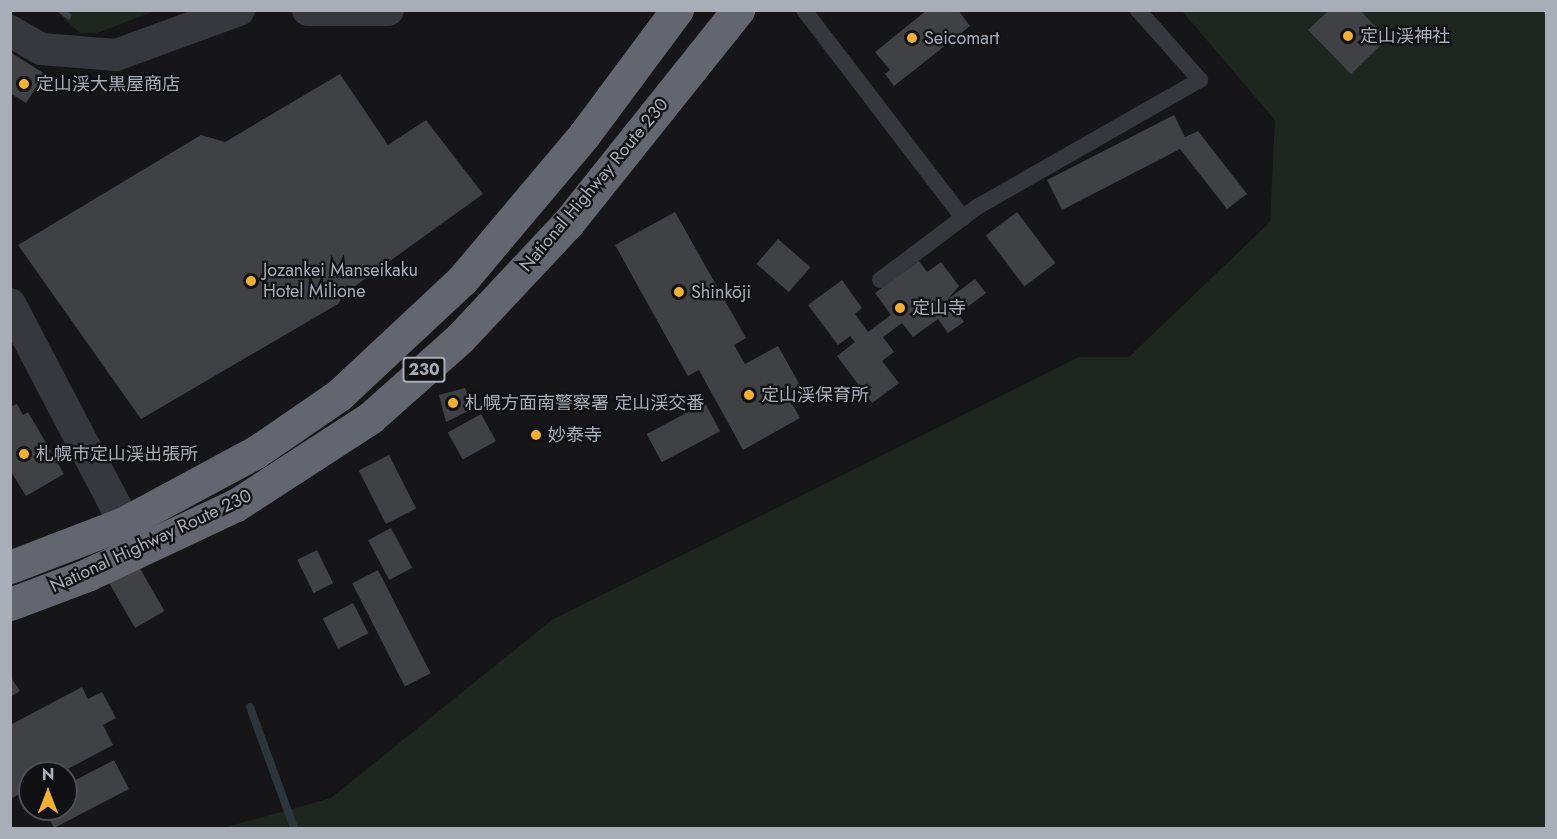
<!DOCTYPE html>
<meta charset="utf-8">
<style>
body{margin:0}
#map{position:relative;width:1557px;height:839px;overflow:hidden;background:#161618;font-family:Jost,"Noto Sans JP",sans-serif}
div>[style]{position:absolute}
.green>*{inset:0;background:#1e261f}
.stream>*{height:8px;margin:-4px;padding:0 4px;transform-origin:4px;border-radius:4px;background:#2c353c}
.building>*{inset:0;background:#404145;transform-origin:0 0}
.lane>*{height:16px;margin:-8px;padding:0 8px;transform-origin:8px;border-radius:8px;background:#37383d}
.street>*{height:32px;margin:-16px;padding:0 16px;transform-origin:16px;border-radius:16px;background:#37383d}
.highway>*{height:33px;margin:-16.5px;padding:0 16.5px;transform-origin:16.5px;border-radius:16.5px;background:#63666e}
.dots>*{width:16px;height:16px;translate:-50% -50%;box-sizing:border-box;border:3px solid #111113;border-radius:50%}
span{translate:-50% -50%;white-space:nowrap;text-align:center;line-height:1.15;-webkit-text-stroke:4.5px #111113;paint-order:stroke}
.shield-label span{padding:2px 4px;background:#111113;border:2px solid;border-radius:4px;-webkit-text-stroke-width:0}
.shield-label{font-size:16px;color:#a8adb8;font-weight:700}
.poi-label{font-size:18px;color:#a8adb8}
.left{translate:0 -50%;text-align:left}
.street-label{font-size:18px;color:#a8adb8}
.frame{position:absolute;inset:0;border:12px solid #a8adb8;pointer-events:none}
.north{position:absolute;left:18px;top:761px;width:60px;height:60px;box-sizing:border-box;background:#111113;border:2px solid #4d4f55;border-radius:50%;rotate:0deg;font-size:16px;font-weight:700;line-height:24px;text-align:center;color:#a8adb8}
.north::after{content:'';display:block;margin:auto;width:21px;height:27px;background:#f2b134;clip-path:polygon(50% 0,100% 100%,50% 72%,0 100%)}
</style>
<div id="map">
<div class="green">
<i style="clip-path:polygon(56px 11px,155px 11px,97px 33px,80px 33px)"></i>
<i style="clip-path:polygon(1182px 11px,1546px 11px,1546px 828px,223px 828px,331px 798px,552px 620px,1079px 357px,1129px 357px,1270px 222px,1275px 120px)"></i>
</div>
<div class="stream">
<i style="left:250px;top:707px;width:129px;rotate:70deg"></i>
</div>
<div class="building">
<i style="clip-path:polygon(65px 10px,72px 15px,69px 20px,58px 12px)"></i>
<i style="clip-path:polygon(927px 10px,958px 10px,970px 26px,894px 86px,885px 74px,890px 70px,875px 52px)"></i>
<i style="clip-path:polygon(1329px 10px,1360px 10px,1387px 39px,1351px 74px,1308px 30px)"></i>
<i style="clip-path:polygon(10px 52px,45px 74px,26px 103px,10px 93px)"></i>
<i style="clip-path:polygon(340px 74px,388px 145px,426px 120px,483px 194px,344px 294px,338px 304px,141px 419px,18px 245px,201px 135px,225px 142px)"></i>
<i style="clip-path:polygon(1174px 115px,1185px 137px,1198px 131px,1247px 194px,1227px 209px,1180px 149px,1062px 210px,1047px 180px)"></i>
<i style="clip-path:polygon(675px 212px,746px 338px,734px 345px,745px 364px,778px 346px,801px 387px,787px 395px,800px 418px,743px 450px,699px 370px,688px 376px,615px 245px)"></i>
<i style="left:1017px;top:212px;width:64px;height:39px;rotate:53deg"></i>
<i style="left:778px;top:239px;width:43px;height:33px;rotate:41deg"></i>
<i style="clip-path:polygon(919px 261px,927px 272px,941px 262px,959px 286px,948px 299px,975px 279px,986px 293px,958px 314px,964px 322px,948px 333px,938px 319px,913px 337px,902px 323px,883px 337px,894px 352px,882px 361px,899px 383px,872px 403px,837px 356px,855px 342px,850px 336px,838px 345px,808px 305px,842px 280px,862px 308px,855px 314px,868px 332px,891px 315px,875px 293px)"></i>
<i style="clip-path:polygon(465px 388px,474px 408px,446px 422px,439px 395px)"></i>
<i style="left:705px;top:403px;width:32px;height:66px;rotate:62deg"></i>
<i style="clip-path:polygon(17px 404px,23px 415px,28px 412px,64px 474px,26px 496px,10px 470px,10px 407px)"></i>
<i style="left:481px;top:414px;width:31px;height:38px;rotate:61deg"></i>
<i style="left:389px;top:455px;width:60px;height:34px;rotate:63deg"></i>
<i style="left:391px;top:528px;width:45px;height:26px;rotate:62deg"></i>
<i style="left:317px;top:550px;width:37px;height:22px;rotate:64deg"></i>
<i style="left:138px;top:565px;width:53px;height:34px;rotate:60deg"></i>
<i style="left:378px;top:570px;width:116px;height:29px;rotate:63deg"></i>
<i style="left:353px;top:603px;width:34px;height:34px;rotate:63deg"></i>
<i style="clip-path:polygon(10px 676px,20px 691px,10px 697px)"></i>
<i style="clip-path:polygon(82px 687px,88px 699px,102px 692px,116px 718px,103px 725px,113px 745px,60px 773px,30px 773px,30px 789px,10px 799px,10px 725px)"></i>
<i style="clip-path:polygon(114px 760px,129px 789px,54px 828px,44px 809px,66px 809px,66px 785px)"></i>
</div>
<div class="lane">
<i style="left:804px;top:10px;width:262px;rotate:52.6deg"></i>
<i style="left:880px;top:280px;width:121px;rotate:-37deg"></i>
<i style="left:977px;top:207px;width:257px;rotate:-29.7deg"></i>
<i style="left:1200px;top:80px;width:94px;rotate:-131.5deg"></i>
</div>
<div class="street">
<i style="left:308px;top:10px;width:80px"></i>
<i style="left:10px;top:31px;width:36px;rotate:30deg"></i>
<i style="left:41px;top:49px;width:75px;rotate:4.6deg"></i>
<i style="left:116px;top:55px;width:131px;rotate:-20.1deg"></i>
<i style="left:10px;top:304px;width:274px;rotate:62.4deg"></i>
</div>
<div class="highway">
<i style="left:10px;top:567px;width:122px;rotate:-21.1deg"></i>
<i style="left:124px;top:523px;width:150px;rotate:-28.3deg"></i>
<i style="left:256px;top:452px;width:101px;rotate:-34.5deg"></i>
<i style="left:339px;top:395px;width:168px;rotate:-43.1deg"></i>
<i style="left:462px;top:280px;width:189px;rotate:-49.9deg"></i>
<i style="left:584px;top:135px;width:156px;rotate:-53.4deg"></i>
<i style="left:10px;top:604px;width:82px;rotate:-20.6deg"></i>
<i style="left:87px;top:575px;width:165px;rotate:-25.2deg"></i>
<i style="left:236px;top:505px;width:160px;rotate:-33deg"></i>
<i style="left:370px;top:418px;width:120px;rotate:-41.6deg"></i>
<i style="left:460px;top:338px;width:158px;rotate:-46.8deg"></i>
<i style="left:568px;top:223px;width:273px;rotate:-51.4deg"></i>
</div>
<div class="dots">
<i style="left:1348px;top:36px;background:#f2b134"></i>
<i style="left:912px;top:38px;background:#f2b134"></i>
<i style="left:24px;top:84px;background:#f2b134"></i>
<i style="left:251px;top:281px;background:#f2b134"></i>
<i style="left:679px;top:292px;background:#f2b134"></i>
<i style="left:900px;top:308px;background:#f2b134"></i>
<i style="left:749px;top:395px;background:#f2b134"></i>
<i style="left:453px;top:403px;background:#f2b134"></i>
<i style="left:536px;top:435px;background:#f2b134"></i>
<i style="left:24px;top:454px;background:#f2b134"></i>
</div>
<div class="shield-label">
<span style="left:424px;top:370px">230</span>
</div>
<div class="poi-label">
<span class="left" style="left:1360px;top:36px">定山渓神社</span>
<span class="left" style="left:924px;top:38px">Seicomart</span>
<span class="left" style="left:36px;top:84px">定山渓大黒屋商店</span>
<span class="left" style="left:263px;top:281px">Jozankei Manseikaku<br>Hotel Milione</span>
<span class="left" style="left:691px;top:292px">Shinkōji</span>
<span class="left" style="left:912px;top:308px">定山寺</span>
<span class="left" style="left:761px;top:395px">定山渓保育所</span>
<span class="left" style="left:465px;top:403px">札幌方面南警察署 定山渓交番</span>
<span class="left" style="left:548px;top:435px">妙泰寺</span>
<span class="left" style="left:36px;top:454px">札幌市定山渓出張所</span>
</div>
<div class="street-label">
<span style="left:594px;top:185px;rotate:-50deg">National Highway Route 230</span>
<span style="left:151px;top:541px;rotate:-25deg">National Highway Route 230</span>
</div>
<div class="frame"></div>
<div class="north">N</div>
</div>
